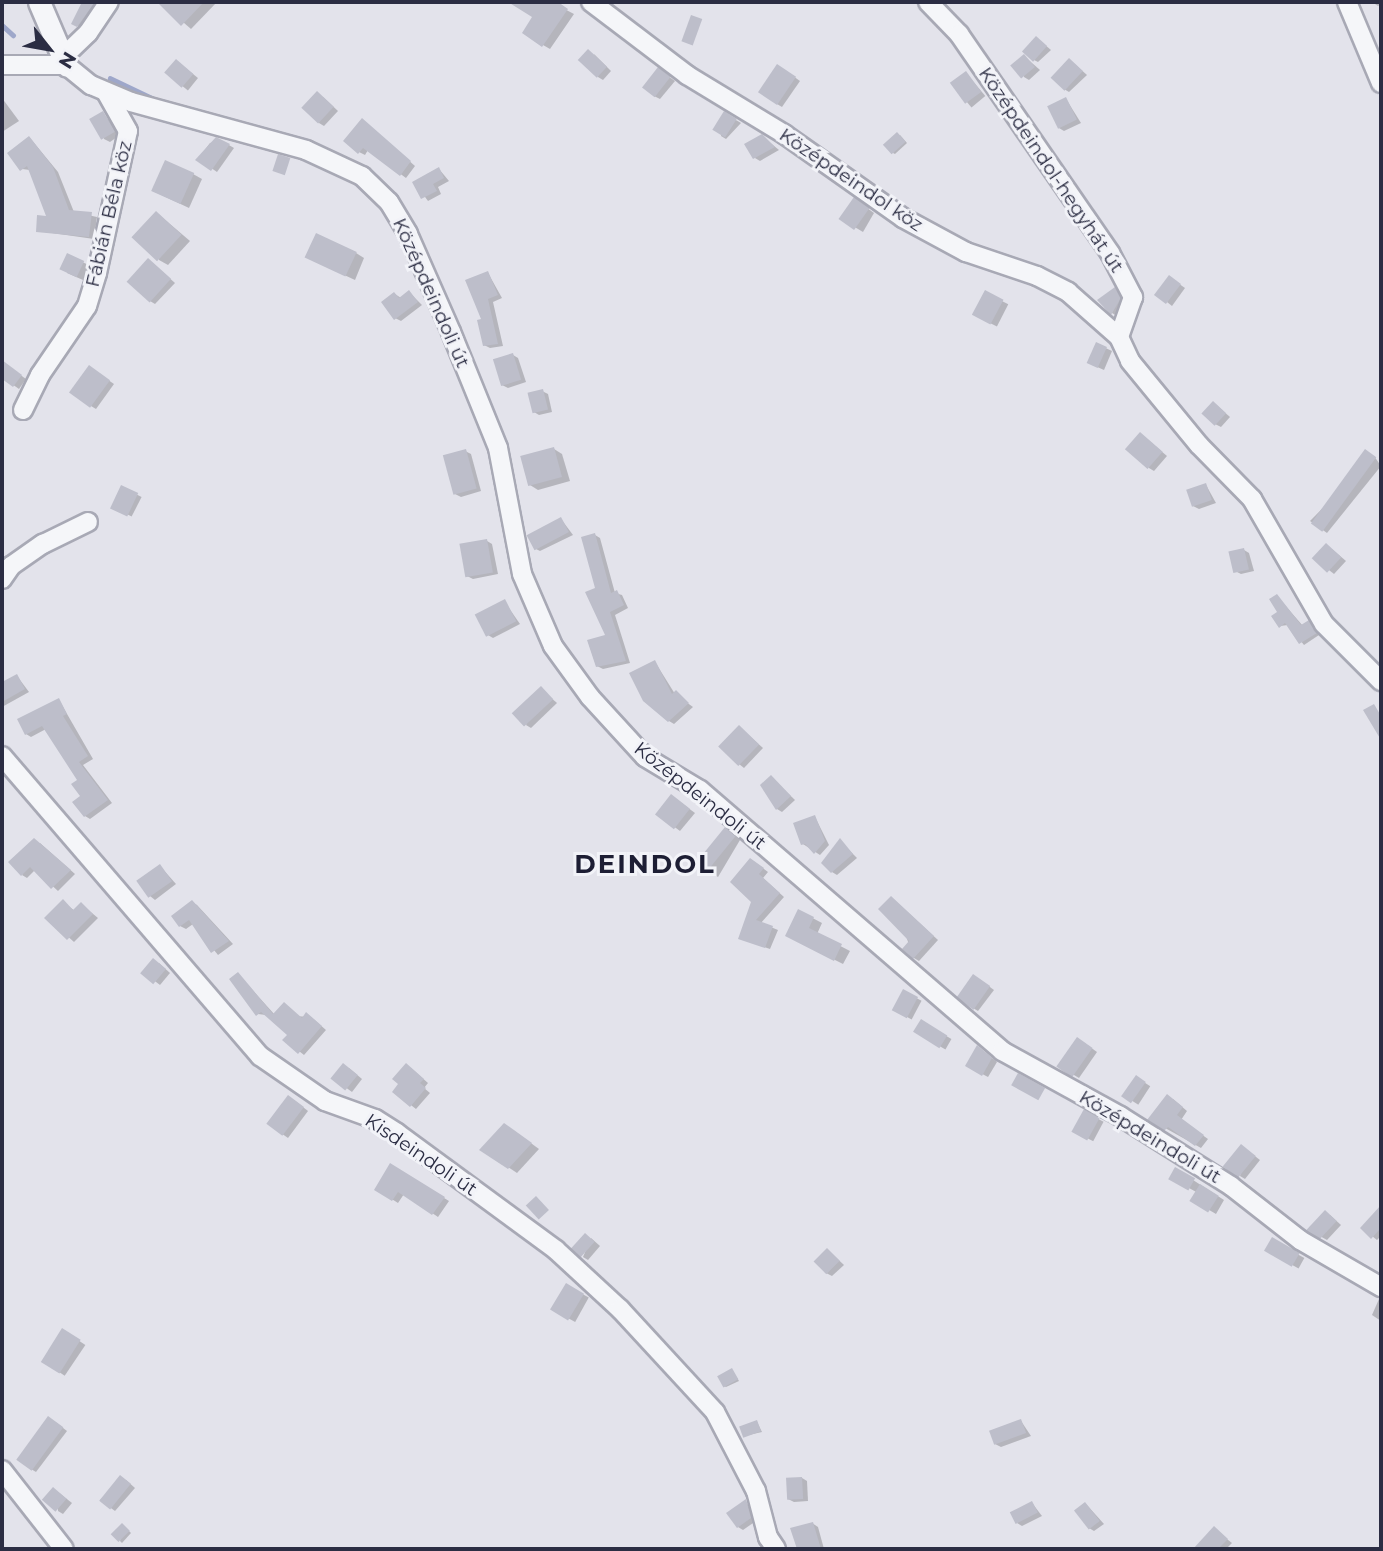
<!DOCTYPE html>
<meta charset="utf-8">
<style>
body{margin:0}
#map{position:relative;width:1383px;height:1551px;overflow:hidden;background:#e3e3eb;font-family:Montserrat,sans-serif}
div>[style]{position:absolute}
.shadow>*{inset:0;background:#0003;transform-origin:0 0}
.stream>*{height:4.5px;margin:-2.25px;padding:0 2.25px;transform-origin:2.25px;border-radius:2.25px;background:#9ea7ca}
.building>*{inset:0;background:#bdbeca;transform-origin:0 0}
.roads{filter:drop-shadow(2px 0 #a8a9b5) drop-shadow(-2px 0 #a8a9b5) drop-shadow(0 2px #a8a9b5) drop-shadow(0 -2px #a8a9b5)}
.minor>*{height:18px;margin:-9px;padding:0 9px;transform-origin:9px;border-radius:9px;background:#f5f6f9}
.tertiary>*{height:21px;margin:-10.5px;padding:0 10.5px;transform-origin:10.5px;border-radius:10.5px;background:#f5f6f9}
span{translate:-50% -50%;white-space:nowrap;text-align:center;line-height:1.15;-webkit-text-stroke:6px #f2f3f8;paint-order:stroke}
.street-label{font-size:19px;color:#2b2d43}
.district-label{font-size:26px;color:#1d1e34;font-weight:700;letter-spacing:2px}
.frame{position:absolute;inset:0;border:4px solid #2b2d43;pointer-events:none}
.north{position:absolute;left:14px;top:14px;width:70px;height:70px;-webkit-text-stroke:5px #f2f3f8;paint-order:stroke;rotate:121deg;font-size:19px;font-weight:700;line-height:28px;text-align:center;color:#2b2d43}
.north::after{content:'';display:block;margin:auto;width:24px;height:32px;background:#2b2d43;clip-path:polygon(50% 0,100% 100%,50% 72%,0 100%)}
</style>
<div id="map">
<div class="shadow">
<i style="clip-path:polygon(83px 2px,102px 2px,85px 28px,73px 24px)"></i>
<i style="clip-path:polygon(217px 2px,191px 29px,161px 3px,162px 2px)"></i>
<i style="clip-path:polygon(511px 2px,551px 2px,574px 14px,550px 49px,543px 45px,534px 17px)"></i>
<i style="clip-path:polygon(1372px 2px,1381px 2px,1381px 4px,1378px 6px)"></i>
<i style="clip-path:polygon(1037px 38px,1051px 50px,1038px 62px,1032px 59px)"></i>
<i style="clip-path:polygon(594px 54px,611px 71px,603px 80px,598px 77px)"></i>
<i style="clip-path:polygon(1024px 56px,1040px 70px,1029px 80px,1024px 77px)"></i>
<i style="clip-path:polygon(1070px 60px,1087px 75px,1069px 92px,1064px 89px)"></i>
<i style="left:177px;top:61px;width:27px;height:16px;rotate:39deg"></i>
<i style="clip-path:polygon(783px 69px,800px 81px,782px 107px,777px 104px)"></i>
<i style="clip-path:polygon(664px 73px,675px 81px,660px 99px,654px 96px)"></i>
<i style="left:966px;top:73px;width:30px;height:18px;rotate:50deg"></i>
<i style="clip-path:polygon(323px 97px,338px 111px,324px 126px,319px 123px)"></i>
<i style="clip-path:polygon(2px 98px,19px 121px,2px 132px)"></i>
<i style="clip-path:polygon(1066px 99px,1081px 123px,1064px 131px,1059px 128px)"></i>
<i style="clip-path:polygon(103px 113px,120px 135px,110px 142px,104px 139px)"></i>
<i style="clip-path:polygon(724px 113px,741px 123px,726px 139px,721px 136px)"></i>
<i style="clip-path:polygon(367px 124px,415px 166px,406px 178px,368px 150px,365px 155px,359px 152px)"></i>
<i style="clip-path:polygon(900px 135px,907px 143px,895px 154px,893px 153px)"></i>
<i style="clip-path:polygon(762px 136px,779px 150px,760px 161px,755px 158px)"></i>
<i style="clip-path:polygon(30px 138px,58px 172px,74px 212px,97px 217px,94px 239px,38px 231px,48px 218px,30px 170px,22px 169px)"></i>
<i style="clip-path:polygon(222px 141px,234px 148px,217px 172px,198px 159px,210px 143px)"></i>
<i style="clip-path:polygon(439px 169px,449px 181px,438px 187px,441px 194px,428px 201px,414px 182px)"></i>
<i style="clip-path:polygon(193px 174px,202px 179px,189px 208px,153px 191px)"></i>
<i style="clip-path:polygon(860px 203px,874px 213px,863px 232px,843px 220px)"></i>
<i style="clip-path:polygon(157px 213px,190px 241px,168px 265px,159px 260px)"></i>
<i style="clip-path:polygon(356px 253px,364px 258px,355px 280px,316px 262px)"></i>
<i style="clip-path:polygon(68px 256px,89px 265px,83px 280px,67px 273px)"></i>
<i style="clip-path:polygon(149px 260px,175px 283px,155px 304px,150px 301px)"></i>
<i style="clip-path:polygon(488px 273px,502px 298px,493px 302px,503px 346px,490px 348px,484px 345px,483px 320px)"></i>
<i style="clip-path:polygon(1175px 281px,1185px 288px,1172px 306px,1167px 302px)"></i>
<i style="clip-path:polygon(1115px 289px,1125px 302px,1117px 316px,1112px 313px)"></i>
<i style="clip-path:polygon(409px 292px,422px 305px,401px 321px,395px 318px,395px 294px,401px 298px)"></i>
<i style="left:986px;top:293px;width:25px;height:25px;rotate:27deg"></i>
<i style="clip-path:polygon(1097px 344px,1112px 351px,1104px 370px,1095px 366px)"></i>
<i style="clip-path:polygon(513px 355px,518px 358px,526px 382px,508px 388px,502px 385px)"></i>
<i style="clip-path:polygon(5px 364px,26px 379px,19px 389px,2px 377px)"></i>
<i style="clip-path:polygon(95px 371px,114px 384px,96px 409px,91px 406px)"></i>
<i style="clip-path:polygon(542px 391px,548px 394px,552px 412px,539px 415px,534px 412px)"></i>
<i style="clip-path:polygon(1214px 403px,1230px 417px,1221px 427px,1215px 424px)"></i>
<i style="clip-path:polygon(1141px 434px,1167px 456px,1154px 471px,1149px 468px)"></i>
<i style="clip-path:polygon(554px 449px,562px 454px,570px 481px,538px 490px,530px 485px)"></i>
<i style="clip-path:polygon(465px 451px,471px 454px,481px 491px,461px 497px,455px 494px)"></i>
<i style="clip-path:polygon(1374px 456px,1381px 466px,1327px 533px,1310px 521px)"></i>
<i style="clip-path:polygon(1206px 485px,1216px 503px,1199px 509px,1193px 506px)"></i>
<i style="left:122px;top:487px;width:22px;height:22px;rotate:27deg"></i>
<i style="clip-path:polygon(561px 519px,573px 535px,540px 551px,534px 548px)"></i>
<i style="clip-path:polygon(595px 535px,600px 538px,615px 593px,622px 595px,628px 608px,615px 615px,630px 663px,603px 669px,597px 666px,607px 636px,597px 589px)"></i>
<i style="clip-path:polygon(487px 541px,492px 544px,498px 574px,473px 579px,467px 576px)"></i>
<i style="clip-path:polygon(1332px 549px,1346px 561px,1334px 574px,1315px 559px)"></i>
<i style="clip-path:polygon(1244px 550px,1249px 553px,1254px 571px,1241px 574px,1235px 571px)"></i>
<i style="clip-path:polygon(1277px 596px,1303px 626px,1309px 622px,1319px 635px,1304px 645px,1288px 625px,1280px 626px)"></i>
<i style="clip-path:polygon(504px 601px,520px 624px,493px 638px,488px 635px)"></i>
<i style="clip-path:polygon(655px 662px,675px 694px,693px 707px,674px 724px,669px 721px)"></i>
<i style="clip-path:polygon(17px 676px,29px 692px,2px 707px,2px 684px)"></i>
<i style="clip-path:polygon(541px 689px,557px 703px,531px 728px,526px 725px)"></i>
<i style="clip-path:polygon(59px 700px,93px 759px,83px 765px,112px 803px,90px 819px,85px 816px,79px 780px,46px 729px,31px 737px,26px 734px)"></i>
<i style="clip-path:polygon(744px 731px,763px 748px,744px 768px,739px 764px)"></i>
<i style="clip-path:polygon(771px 777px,795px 800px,782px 812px,777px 809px)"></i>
<i style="clip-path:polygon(676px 799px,695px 813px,680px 831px,657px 814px)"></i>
<i style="clip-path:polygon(815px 817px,829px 845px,820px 855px,803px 844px)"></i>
<i style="clip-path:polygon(731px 832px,740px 840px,718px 877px,703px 867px)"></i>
<i style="clip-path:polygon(840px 841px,857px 858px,837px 875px,832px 872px)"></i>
<i style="clip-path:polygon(40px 843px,75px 874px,58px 891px,35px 870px,27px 878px,22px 875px)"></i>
<i style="clip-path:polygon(756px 863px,768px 872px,763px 878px,784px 897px,761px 923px,778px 930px,770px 949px,747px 941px)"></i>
<i style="clip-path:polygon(160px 866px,176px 884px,155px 900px,150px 896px)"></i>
<i style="clip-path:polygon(892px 898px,938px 940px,919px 961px,914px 958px)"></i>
<i style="clip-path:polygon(63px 902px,75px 911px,81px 904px,98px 918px,74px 942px,47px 918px)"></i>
<i style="clip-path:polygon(192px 902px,197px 905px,233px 944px,218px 955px,193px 924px,186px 929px,180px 926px,173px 917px)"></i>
<i style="clip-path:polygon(799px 911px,822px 923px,817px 934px,850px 951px,843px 964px,795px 940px)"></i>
<i style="clip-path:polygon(159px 963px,170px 973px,160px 985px,143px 972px)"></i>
<i style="clip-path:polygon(238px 974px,275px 1015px,311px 1017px,326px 1030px,304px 1055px,285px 1040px,289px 1035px,266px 1015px,258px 1014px)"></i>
<i style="clip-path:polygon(979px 979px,994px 990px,978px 1011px,973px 1008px)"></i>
<i style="left:903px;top:991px;width:21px;height:21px;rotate:28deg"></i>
<i style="left:922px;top:1022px;width:34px;height:12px;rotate:30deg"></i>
<i style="clip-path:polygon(1083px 1042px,1097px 1052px,1079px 1078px,1059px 1066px)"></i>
<i style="clip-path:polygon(978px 1047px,997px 1062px,988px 1077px,967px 1066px)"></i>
<i style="clip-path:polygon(349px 1068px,362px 1079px,352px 1092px,334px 1079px)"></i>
<i style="clip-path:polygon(411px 1068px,428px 1083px,424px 1088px,430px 1093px,416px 1109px,394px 1092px)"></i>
<i style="left:1136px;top:1077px;width:17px;height:22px;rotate:33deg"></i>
<i style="clip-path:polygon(1173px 1099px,1187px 1111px,1181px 1120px,1208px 1139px,1201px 1148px,1149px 1119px)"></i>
<i style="clip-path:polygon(294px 1100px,308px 1111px,288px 1138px,268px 1124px)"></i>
<i style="left:1085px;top:1112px;width:21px;height:22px;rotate:28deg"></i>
<i style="clip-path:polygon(513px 1130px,539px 1149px,517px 1173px,482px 1150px)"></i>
<i style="clip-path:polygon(1247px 1150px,1260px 1160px,1245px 1179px,1240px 1176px)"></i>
<i style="clip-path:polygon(391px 1166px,449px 1201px,438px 1217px,404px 1194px,398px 1203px,376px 1189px)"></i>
<i style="clip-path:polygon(1176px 1169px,1224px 1200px,1216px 1214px,1192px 1200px,1198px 1193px,1171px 1178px)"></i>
<i style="clip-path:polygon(1381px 1208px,1381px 1236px,1377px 1240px,1362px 1228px)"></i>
<i style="clip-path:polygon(1330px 1215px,1341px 1225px,1327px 1240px,1309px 1230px)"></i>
<i style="clip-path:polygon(591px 1238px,600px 1246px,588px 1260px,583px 1257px)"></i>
<i style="left:1272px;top:1240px;width:37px;height:12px;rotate:29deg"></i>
<i style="clip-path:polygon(828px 1250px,844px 1265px,832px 1276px,826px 1273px)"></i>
<i style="left:566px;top:1285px;width:26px;height:28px;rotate:29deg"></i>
<i style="clip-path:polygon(1379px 1299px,1381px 1299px,1381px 1321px,1372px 1315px)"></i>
<i style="left:63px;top:1330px;width:27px;height:37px;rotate:34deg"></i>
<i style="clip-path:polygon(732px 1370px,739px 1381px,726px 1387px,724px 1386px)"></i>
<i style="clip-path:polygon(54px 1421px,67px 1431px,36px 1472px,31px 1469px)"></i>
<i style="clip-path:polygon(1021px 1421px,1031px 1436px,1001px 1447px,995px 1444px)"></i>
<i style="clip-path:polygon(757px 1422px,762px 1432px,744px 1436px)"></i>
<i style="clip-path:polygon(802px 1478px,807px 1481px,808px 1501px,794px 1502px,788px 1499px)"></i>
<i style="clip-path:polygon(126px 1480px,135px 1488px,115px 1511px,100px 1500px)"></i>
<i style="clip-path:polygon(58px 1492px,72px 1503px,63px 1514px,58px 1511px)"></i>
<i style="clip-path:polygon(746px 1501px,756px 1521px,743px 1530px,738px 1527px)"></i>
<i style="clip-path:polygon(1032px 1503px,1042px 1516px,1022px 1526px,1017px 1523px)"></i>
<i style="clip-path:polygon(1086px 1504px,1104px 1524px,1094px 1531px,1089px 1528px)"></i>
<i style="clip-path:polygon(812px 1523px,818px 1527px,824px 1549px,798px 1549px,792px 1529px)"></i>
<i style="clip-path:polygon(124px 1526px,131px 1533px,122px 1543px,120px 1541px)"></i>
<i style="clip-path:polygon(1214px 1529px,1232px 1543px,1226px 1549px,1195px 1549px)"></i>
</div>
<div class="stream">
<i style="left:2px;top:25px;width:15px;rotate:42deg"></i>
<i style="left:110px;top:78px;width:53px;rotate:25.6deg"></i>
</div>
<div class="building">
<i style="clip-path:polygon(82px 2px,95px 2px,77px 27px,71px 24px)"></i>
<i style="clip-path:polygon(157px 2px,204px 2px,181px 26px)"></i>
<i style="clip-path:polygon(508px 2px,558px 2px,568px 9px,542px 47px,522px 33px,532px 17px)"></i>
<i style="left:691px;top:15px;width:12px;height:28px;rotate:20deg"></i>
<i style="left:1036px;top:36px;width:15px;height:21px;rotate:42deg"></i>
<i style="left:588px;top:49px;width:26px;height:15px;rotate:43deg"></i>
<i style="left:1024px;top:54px;width:17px;height:18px;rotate:50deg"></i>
<i style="left:1069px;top:58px;width:19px;height:27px;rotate:43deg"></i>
<i style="left:176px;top:59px;width:23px;height:18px;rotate:41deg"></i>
<i style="left:777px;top:64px;width:23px;height:34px;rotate:34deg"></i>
<i style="left:658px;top:67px;width:16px;height:26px;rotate:38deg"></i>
<i style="left:966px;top:71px;width:26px;height:20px;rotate:54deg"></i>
<i style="left:317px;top:91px;width:23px;height:23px;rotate:43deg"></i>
<i style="left:1066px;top:97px;width:25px;height:21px;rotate:64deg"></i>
<i style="left:103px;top:111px;width:24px;height:16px;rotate:60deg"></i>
<i style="left:724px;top:111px;width:15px;height:22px;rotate:32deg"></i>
<i style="clip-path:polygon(362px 118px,411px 161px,400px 176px,363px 148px,358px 154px,343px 141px)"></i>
<i style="left:897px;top:132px;width:13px;height:19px;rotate:48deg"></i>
<i style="clip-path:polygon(762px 134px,775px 147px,753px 159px,744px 144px)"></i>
<i style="clip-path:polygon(29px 136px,53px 167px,69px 210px,92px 212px,89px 237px,36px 232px,37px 215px,46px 216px,27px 166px,20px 171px,7px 153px)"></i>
<i style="clip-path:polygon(216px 137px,230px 144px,211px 171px,195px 160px)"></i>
<i style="left:278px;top:154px;width:13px;height:18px;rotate:18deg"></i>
<i style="left:165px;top:160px;width:32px;height:34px;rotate:24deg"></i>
<i style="clip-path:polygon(439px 167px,444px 178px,433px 184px,437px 191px,421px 199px,412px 182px)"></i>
<i style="left:854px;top:197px;width:19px;height:27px;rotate:35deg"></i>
<i style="left:156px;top:211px;width:35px;height:36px;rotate:43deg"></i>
<i style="left:316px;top:233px;width:45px;height:27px;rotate:25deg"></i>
<i style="left:67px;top:253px;width:19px;height:18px;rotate:25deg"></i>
<i style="left:148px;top:258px;width:31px;height:32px;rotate:42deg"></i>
<i style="clip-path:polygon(488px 271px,498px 295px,488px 299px,498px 344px,483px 346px,477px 320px,481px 319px,465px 280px)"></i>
<i style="left:1169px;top:275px;width:15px;height:25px;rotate:37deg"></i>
<i style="clip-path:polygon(1115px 287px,1121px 298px,1111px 315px,1097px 300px)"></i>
<i style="clip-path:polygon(409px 290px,418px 302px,394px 320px,381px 302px,394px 292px,399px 298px)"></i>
<i style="left:985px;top:290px;width:21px;height:28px;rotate:28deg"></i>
<i style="left:1096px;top:342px;width:12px;height:23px;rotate:24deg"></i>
<i style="left:513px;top:353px;width:28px;height:21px;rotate:73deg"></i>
<i style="clip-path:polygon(2px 360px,22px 375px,13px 387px,2px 379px)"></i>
<i style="left:89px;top:365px;width:26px;height:34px;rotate:36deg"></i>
<i style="left:543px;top:389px;width:21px;height:16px;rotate:76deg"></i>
<i style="left:1213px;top:401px;width:18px;height:17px;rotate:43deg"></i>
<i style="left:1140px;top:432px;width:30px;height:23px;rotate:41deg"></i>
<i style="left:554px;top:447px;width:31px;height:35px;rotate:75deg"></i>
<i style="left:466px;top:449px;width:41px;height:24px;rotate:75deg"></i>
<i style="left:1365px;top:449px;width:14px;height:92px;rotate:36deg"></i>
<i style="left:1206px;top:483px;width:18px;height:21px;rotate:71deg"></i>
<i style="left:121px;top:485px;width:19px;height:26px;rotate:25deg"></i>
<i style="left:561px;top:517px;width:17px;height:39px;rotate:62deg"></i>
<i style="clip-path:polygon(595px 533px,611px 593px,617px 590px,624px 605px,610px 612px,626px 661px,596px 667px,587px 640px,605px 635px,585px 592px,595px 588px,581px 537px)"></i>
<i style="left:487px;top:539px;width:34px;height:28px;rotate:80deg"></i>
<i style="left:1326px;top:543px;width:21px;height:21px;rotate:43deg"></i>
<i style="left:1244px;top:548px;width:22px;height:16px;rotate:77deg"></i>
<i style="clip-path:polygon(1277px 594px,1301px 625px,1309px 620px,1317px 633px,1299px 644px,1285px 623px,1279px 628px,1271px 616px,1277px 612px,1269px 599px)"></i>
<i style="left:505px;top:599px;width:25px;height:34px;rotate:63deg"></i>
<i style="clip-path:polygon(655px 660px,672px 694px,676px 690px,689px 703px,668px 722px,643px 701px,629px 673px)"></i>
<i style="clip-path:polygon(17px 674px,25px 689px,2px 702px,2px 682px)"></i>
<i style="left:541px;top:686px;width:18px;height:40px;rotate:47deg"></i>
<i style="clip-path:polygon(59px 698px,67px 714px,63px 716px,88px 756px,79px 762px,108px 800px,84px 817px,72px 802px,80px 796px,71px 784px,77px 780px,42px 726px,25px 735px,17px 719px)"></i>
<i style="clip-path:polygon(1374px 704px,1381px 716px,1381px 740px,1363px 710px)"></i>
<i style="left:739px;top:725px;width:28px;height:30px;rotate:44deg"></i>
<i style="clip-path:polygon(771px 775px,791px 796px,776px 810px,760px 785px)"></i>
<i style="left:671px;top:794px;width:24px;height:26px;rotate:38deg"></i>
<i style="clip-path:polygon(815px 815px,825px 841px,814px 854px,805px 844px,801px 845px,793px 823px)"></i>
<i style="left:725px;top:827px;width:14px;height:48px;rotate:39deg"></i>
<i style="clip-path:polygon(34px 838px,71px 870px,51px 889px,30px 867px,21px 876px,8px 862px)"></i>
<i style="clip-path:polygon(840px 838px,853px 854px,831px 873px,821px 863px)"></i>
<i style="clip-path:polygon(750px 858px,764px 868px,759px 874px,780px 893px,756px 920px,773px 926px,765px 948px,738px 939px,751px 902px,730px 882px)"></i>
<i style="left:160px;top:864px;width:21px;height:29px;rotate:55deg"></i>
<i style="clip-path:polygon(891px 896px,934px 936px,913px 959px,902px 949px,909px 941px,878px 909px)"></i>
<i style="clip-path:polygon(63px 899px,73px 910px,81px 902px,93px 914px,67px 940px,44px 918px)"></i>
<i style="clip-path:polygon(192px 900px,229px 941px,211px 953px,189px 920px,179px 927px,171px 916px)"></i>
<i style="clip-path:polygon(798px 909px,814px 917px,809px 928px,842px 944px,834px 961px,785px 936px)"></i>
<i style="left:153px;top:958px;width:17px;height:20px;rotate:40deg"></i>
<i style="clip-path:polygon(238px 972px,273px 1014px,284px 1002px,302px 1018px,306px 1012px,322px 1026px,298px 1054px,282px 1040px,287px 1035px,261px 1012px,256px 1016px,229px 979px)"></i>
<i style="left:973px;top:974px;width:21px;height:29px;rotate:35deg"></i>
<i style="left:903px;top:989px;width:17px;height:24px;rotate:28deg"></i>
<i style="left:921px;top:1019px;width:31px;height:15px;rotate:32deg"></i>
<i style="left:1077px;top:1037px;width:19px;height:36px;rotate:35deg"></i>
<i style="clip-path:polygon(977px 1045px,992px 1058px,982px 1076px,965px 1066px)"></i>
<i style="left:343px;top:1063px;width:19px;height:20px;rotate:39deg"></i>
<i style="clip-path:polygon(406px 1063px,424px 1079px,420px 1083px,426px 1088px,410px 1107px,392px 1092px,398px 1084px,392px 1079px)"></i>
<i style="left:1018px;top:1073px;width:31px;height:14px;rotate:29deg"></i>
<i style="left:1136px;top:1075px;width:12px;height:26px;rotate:35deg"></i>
<i style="clip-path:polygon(1167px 1094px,1183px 1107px,1177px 1115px,1204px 1135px,1195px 1146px,1168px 1127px,1164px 1131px,1147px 1120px)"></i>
<i style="left:288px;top:1095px;width:20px;height:36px;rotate:37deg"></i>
<i style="left:1084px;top:1109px;width:18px;height:26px;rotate:29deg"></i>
<i style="clip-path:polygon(504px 1123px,532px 1143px,508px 1169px,479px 1150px)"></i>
<i style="left:1241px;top:1144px;width:19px;height:29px;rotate:39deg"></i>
<i style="clip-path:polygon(390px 1163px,445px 1197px,432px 1215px,398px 1192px,392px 1201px,374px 1190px)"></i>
<i style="left:1175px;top:1167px;width:23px;height:14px;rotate:29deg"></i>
<i style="left:1200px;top:1184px;width:22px;height:20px;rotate:32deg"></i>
<i style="left:536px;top:1196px;width:19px;height:14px;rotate:47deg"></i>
<i style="clip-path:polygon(1381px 1205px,1381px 1228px,1371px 1239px,1360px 1228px)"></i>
<i style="left:1325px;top:1210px;width:16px;height:28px;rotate:43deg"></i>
<i style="left:585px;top:1233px;width:13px;height:21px;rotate:42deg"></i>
<i style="left:1272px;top:1237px;width:32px;height:16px;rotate:30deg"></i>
<i style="left:827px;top:1248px;width:18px;height:19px;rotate:45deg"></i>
<i style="left:566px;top:1283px;width:21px;height:31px;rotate:31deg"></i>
<i style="left:62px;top:1328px;width:22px;height:40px;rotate:32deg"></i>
<i style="left:732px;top:1368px;width:13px;height:17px;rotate:61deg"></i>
<i style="left:48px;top:1416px;width:19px;height:54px;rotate:36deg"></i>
<i style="left:1021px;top:1419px;width:15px;height:34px;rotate:70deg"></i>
<i style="left:757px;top:1420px;width:12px;height:19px;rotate:70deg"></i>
<i style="left:120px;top:1475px;width:14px;height:33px;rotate:39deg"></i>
<i style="left:802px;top:1477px;width:22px;height:16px;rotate:87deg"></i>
<i style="left:53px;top:1487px;width:18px;height:17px;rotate:41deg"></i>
<i style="clip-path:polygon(746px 1499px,751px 1518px,737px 1528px,726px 1513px)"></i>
<i style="left:1032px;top:1501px;width:13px;height:25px;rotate:63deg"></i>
<i style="left:1085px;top:1502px;width:24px;height:14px;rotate:52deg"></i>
<i style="clip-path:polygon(813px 1522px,821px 1549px,797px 1549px,790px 1528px)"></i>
<i style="left:122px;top:1523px;width:11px;height:16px;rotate:45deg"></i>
<i style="clip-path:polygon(1214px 1526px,1228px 1539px,1218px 1549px,1193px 1549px)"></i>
</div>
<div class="roads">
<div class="minor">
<i style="left:591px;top:2px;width:121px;rotate:37.2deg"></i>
<i style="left:687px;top:75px;width:114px;rotate:31.3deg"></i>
<i style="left:784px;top:134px;width:146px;rotate:35.2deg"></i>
<i style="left:903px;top:218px;width:72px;rotate:28.4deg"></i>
<i style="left:966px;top:252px;width:75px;rotate:18.7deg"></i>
<i style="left:1037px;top:276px;width:35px;rotate:27deg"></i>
<i style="left:1068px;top:292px;width:68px;rotate:41.4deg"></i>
<i style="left:928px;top:2px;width:45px;rotate:45.9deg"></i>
<i style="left:959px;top:34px;width:266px;rotate:55.4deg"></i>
<i style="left:1110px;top:253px;width:50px;rotate:62.4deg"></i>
<i style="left:1133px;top:297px;width:42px;rotate:109.3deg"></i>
<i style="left:1119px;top:337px;width:26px;rotate:65deg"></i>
<i style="left:1130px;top:361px;width:109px;rotate:50.6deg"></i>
<i style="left:1199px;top:445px;width:76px;rotate:45.5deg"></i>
<i style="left:1252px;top:499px;width:144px;rotate:60.1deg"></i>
<i style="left:1324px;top:624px;width:81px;rotate:45deg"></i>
<i style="left:1347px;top:2px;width:88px;rotate:67.2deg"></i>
<i style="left:63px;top:57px;width:35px;rotate:-44deg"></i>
<i style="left:88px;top:33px;width:37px;rotate:-56deg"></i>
<i style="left:2px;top:65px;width:64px"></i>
<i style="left:66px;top:65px;width:32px;rotate:39deg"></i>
<i style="left:91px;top:85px;width:43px;rotate:23deg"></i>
<i style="left:131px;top:102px;width:181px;rotate:15.3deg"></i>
<i style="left:306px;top:150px;width:62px;rotate:24.9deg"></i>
<i style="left:362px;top:176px;width:37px;rotate:44deg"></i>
<i style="left:389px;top:202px;width:37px;rotate:59deg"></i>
<i style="left:408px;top:234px;width:107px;rotate:66.3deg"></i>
<i style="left:451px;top:332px;width:125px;rotate:67.9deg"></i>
<i style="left:498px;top:448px;width:128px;rotate:79.2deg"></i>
<i style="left:522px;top:574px;width:78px;rotate:66.7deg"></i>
<i style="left:553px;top:646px;width:63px;rotate:54deg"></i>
<i style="left:590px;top:697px;width:81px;rotate:47.5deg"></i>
<i style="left:645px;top:757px;width:64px;rotate:31deg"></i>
<i style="left:700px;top:790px;width:399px;rotate:40.8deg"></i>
<i style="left:1002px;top:1051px;width:135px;rotate:28.8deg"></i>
<i style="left:1120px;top:1116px;width:131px;rotate:32.2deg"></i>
<i style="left:1231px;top:1186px;width:88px;rotate:38deg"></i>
<i style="left:1300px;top:1240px;width:94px;rotate:30.1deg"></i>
<i style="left:23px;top:410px;width:39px;rotate:-64deg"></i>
<i style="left:40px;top:375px;width:83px;rotate:-55.7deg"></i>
<i style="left:87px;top:306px;width:34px;rotate:-73deg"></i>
<i style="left:97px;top:273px;width:145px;rotate:-77.7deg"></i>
<i style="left:128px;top:131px;width:45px;rotate:-119.4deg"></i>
<i style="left:2px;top:579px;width:16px;rotate:-55deg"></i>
<i style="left:11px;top:566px;width:39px;rotate:-35deg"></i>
<i style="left:43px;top:544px;width:50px;rotate:-26.1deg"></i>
<i style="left:2px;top:756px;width:396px;rotate:49.3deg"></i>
<i style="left:260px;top:1056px;width:79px;rotate:34.7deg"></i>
<i style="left:325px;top:1101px;width:53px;rotate:19.8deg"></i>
<i style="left:375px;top:1119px;width:26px;rotate:32deg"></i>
<i style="left:397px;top:1133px;width:197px;rotate:36.3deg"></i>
<i style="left:556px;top:1250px;width:87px;rotate:42.7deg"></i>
<i style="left:620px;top:1309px;width:140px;rotate:47.3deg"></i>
<i style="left:715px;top:1412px;width:89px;rotate:62.6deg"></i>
<i style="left:756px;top:1491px;width:48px;rotate:75.4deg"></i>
<i style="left:768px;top:1537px;width:14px;rotate:56deg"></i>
<i style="left:2px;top:1470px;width:100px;rotate:51.9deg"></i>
</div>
<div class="tertiary">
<i style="left:39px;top:2px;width:69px;rotate:66.8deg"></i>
</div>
</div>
<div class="street-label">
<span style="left:1051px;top:170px;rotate:56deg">Középdeindol-hegyhát út</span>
<span style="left:851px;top:180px;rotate:34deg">Középdeindol köz</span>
<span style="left:109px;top:214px;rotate:-77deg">Fábián Béla köz</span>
<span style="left:431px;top:293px;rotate:66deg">Középdeindoli út</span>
<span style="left:700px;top:796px;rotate:38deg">Középdeindoli út</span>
<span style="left:1150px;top:1137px;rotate:31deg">Középdeindoli út</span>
<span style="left:421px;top:1155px;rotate:34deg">Kisdeindoli út</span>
</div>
<div class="district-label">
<span style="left:645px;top:865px">DEINDOL</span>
</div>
<div class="frame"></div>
<div class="north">N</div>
</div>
